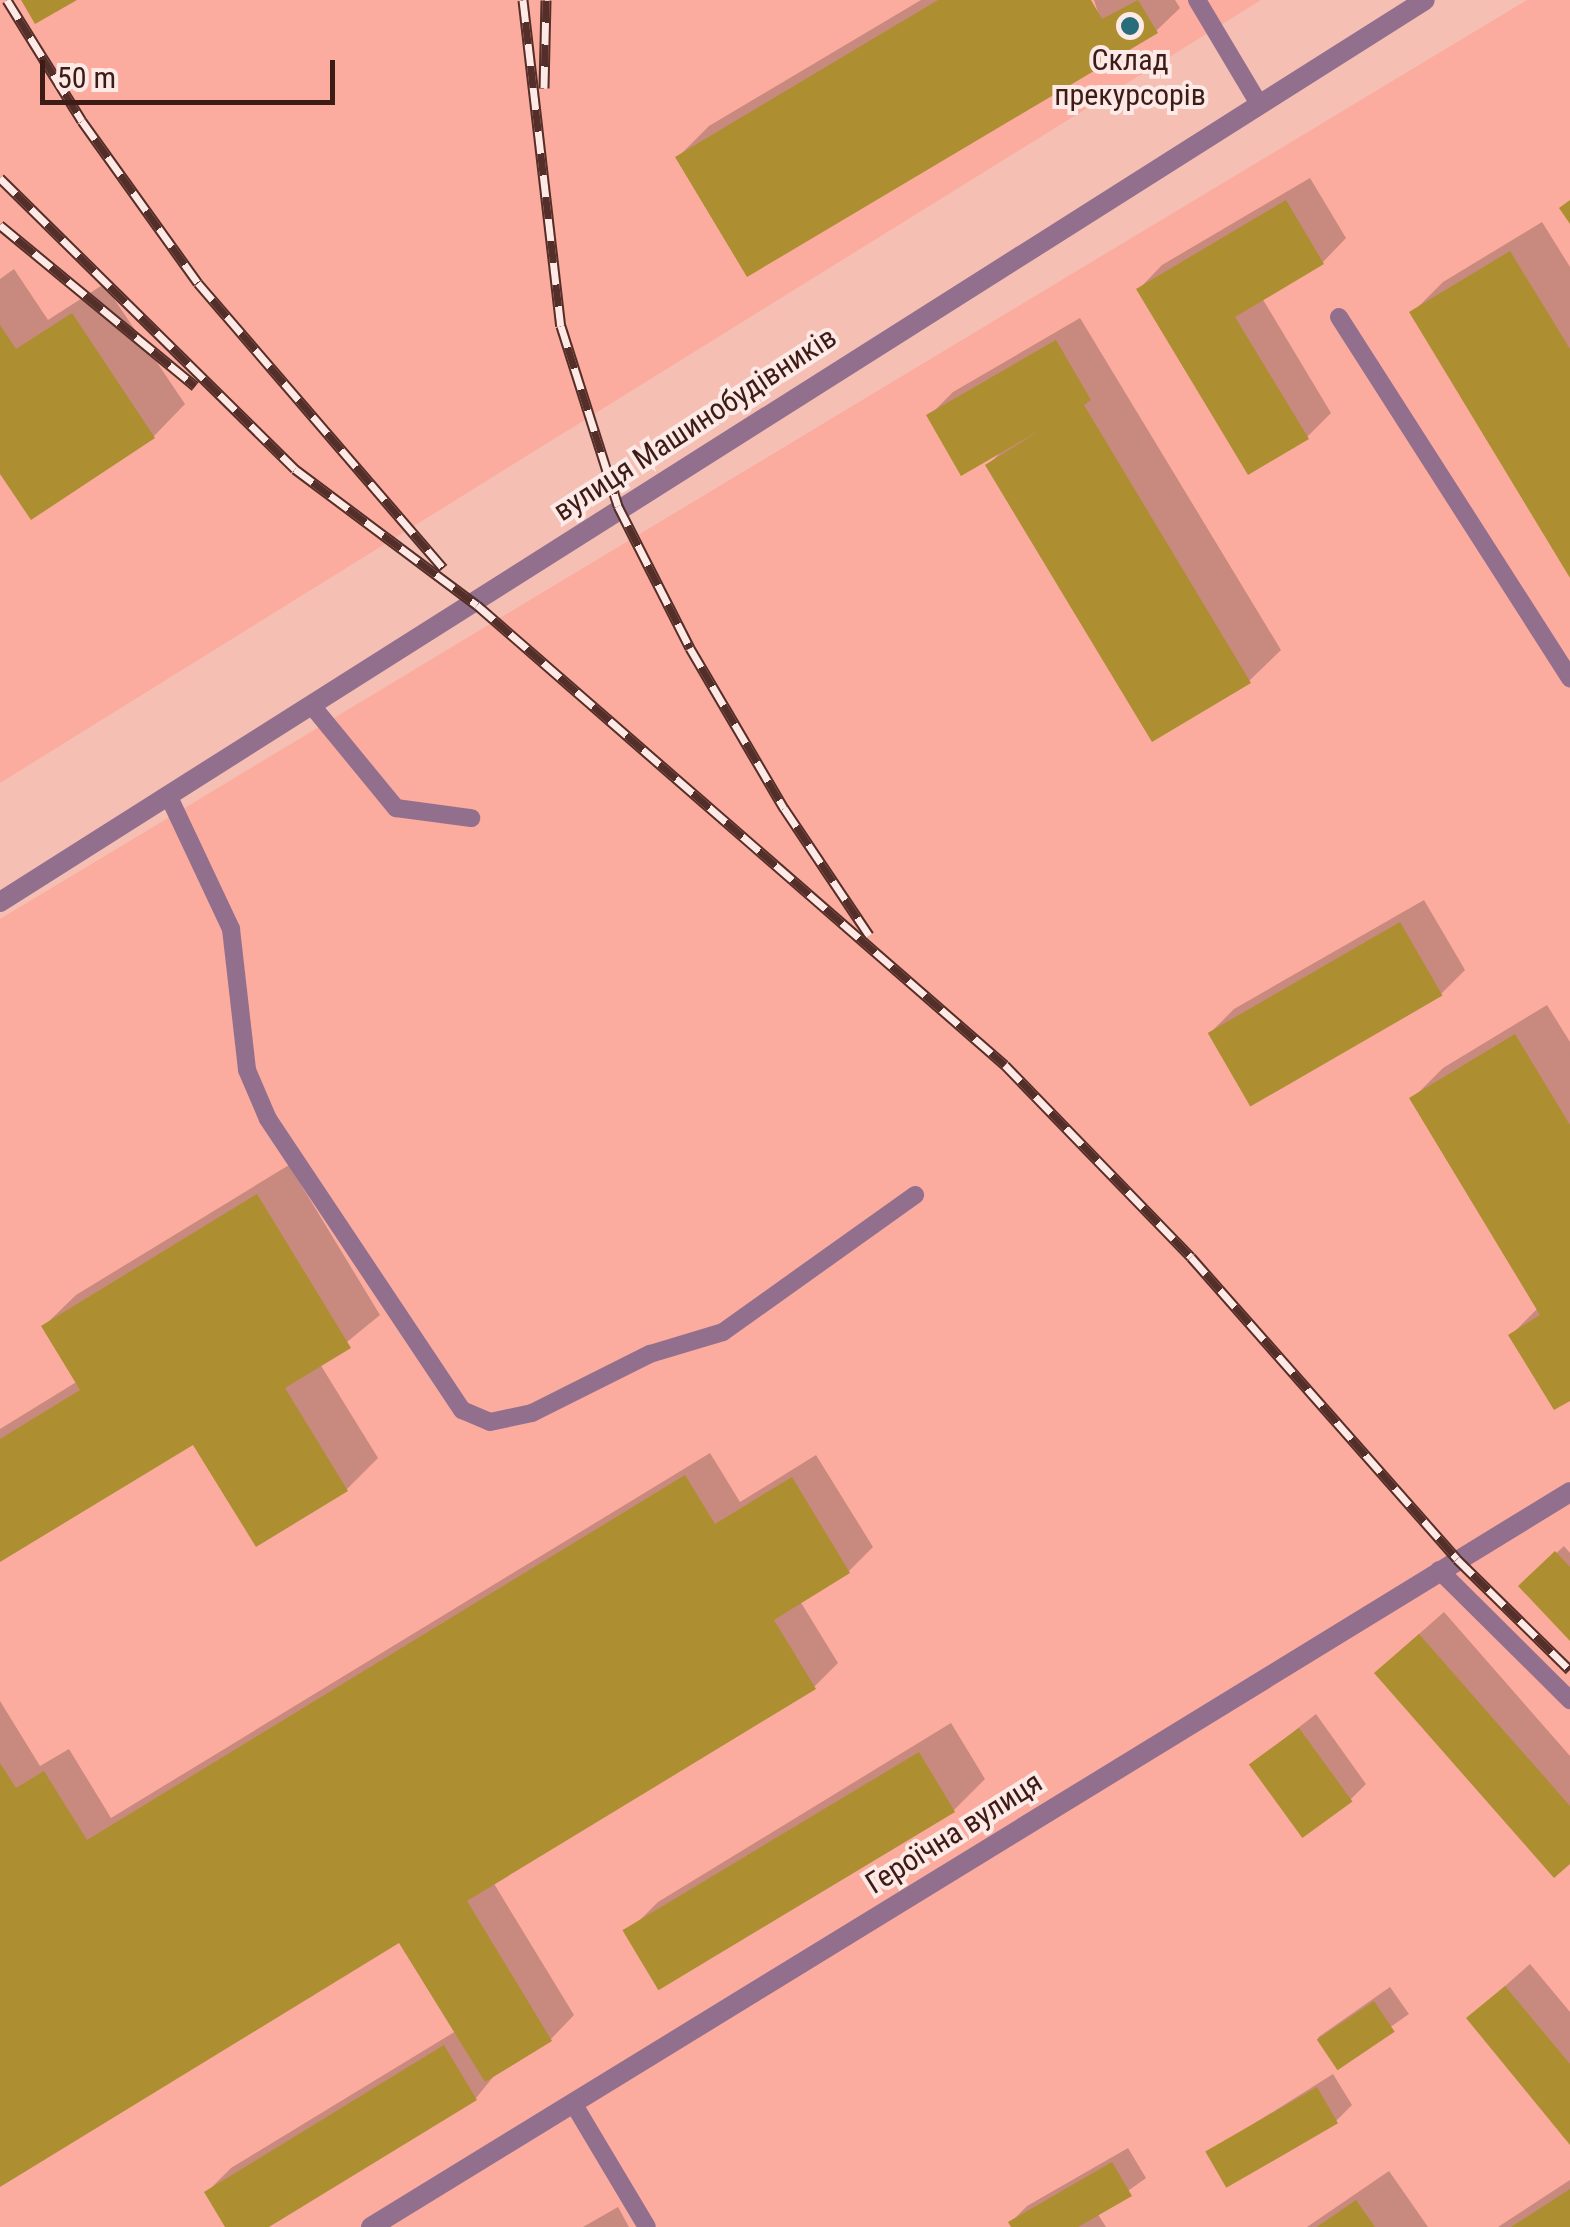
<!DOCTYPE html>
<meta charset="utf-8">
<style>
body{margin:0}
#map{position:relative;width:1570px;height:2227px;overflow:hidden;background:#f5bfb4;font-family:"Roboto Condensed",sans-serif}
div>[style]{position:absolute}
.built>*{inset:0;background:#fbac9e}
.shadow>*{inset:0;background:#0003;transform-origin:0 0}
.building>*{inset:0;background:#ad8f32;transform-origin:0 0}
.lane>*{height:18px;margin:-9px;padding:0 9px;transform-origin:9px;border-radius:9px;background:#936f8e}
.street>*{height:20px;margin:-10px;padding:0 10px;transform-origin:10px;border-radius:10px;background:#936f8e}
.rail>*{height:11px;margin-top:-5.5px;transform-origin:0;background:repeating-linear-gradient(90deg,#fde9e6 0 22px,#542f29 0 44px);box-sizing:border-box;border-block:2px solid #542f29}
.dots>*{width:28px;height:28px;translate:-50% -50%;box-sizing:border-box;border:5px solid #fde9e6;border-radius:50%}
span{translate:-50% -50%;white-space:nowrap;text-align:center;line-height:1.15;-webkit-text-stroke:8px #fde9e6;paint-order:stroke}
.poi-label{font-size:30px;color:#3d1b16}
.street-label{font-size:30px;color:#3d1b16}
.scale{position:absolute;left:40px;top:60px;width:295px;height:45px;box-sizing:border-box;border:5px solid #3d1b16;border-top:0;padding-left:12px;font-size:30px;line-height:35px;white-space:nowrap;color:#3d1b16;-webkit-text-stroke:8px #fde9e6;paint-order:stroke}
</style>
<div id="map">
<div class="built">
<i style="clip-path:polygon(0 0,1261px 0,0 783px)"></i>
<i style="clip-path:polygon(1527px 0,1570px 0,1570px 2227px,0 2227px,0 919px)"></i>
</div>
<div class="shadow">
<i style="clip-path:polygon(921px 0,1088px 0,1101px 22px,1094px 0,1175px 0,1180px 8px,1156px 31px,678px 157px,709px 126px)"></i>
<i style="clip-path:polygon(1310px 178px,1346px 238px,1323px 262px,1262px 298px,1331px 413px,1307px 437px,1139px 289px,1162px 265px)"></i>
<i style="clip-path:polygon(1542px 222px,1570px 267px,1570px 573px,1412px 313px,1443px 282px)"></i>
<i style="clip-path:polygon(14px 269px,48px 320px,104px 284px,185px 404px,154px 436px,31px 517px,0 470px,0 279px)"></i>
<i style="clip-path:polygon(1080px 318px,1281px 650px,1249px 681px,988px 465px,1001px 452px,929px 416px,953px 392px)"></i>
<i style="clip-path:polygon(1424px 900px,1465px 970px,1441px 994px,1210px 1033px,1234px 1009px)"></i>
<i style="clip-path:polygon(1547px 1005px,1570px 1042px,1570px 1398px,1511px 1335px,1538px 1308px,1412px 1099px,1443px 1068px)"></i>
<i style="clip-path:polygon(289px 1165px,380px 1315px,320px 1364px,378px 1458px,347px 1489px,257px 1544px,193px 1441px,0 1559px,0 1429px,78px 1381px,44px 1326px,76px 1295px)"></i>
<i style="clip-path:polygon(710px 1453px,740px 1502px,816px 1455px,873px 1547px,849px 1571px,800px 1601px,838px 1663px,814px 1687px,493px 1882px,574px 2015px,551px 2039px,498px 2071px,476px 2098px,264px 2227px,228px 2227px,207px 2192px,231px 2168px,456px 2031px,400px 1940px,0 2184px,0 1701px,40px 1766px,69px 1749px,111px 1818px)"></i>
<i style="clip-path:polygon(1564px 1546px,1570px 1553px,1570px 1637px,1521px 1586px)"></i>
<i style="clip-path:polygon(1444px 1612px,1570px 1756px,1570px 1860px,1402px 1649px)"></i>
<i style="clip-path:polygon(1316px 1714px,1366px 1784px,1350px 1800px,1252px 1764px)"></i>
<i style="clip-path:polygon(951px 1723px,985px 1779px,954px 1810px,627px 1933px,658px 1902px)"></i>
<i style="clip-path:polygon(1530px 1964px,1570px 2012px,1570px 2141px,1469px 2018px)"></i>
<i style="left:1390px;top:1987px;width:33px;height:88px;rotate:55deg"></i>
<i style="clip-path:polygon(1333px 2074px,1352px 2105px,1336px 2121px,1209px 2152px)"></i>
<i style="clip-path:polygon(1128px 2148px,1146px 2178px,1097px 2213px,1106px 2227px,1014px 2227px,1011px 2222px,1027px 2206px)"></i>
<i style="clip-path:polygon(1389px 2171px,1428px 2227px,1307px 2227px)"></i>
<i style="clip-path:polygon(1570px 2180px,1570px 2227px,1498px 2227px)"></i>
<i style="clip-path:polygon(618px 2207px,629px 2227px,583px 2227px)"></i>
</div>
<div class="building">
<i style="clip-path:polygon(21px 0,77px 0,35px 24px)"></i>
<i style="clip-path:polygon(938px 0,1091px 0,1102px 19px,1138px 0,1158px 33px,747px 277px,675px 157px)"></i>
<i style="clip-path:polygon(1286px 200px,1324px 264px,1235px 317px,1309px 439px,1248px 475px,1136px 289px)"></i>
<i style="clip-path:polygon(1570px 200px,1570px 224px,1559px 208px)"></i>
<i style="clip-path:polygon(1510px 251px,1570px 349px,1570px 578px,1409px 312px)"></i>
<i style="clip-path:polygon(72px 313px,155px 438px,31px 520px,0 474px,0 325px,16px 349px)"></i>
<i style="clip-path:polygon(1056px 340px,1091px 400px,1084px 405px,1251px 683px,1152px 742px,985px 465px,1042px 429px,961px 476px,926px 415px)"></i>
<i style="left:1400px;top:922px;width:85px;height:222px;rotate:60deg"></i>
<i style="clip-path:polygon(1515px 1034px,1570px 1125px,1570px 1401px,1554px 1410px,1508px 1335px,1540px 1315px,1409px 1098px)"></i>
<i style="clip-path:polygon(257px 1194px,351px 1348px,285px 1388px,348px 1491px,256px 1547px,193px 1445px,0 1562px,0 1439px,80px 1390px,41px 1326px)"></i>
<i style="clip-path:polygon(685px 1475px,715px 1524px,792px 1477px,850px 1573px,774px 1620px,816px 1689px,467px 1901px,552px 2041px,485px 2082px,399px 1943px,0 2187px,0 1763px,16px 1788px,44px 1771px,87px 1840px)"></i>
<i style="clip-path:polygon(1555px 1551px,1570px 1567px,1570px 1641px,1518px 1586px)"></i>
<i style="clip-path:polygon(1419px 1634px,1570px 1806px,1570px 1864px,1554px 1878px,1374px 1673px)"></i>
<i style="left:1299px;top:1728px;width:91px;height:62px;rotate:54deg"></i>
<i style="left:919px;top:1752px;width:70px;height:346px;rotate:59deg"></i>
<i style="clip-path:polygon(1505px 1986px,1570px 2064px,1570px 2145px,1466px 2018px)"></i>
<i style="left:1374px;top:2001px;width:37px;height:69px;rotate:56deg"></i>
<i style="clip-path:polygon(444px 2045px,477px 2100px,269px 2227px,225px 2227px,204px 2192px)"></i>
<i style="left:1317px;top:2087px;width:42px;height:129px;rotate:60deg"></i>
<i style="clip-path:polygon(1112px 2162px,1132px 2196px,1078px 2227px,1011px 2227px,1008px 2222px)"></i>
<i style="clip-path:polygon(1570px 2189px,1570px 2227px,1511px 2227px)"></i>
<i style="clip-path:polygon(1356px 2200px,1375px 2227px,1317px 2227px)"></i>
</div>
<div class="lane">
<i style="left:1197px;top:0;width:121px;rotate:59.2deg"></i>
<i style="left:1339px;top:317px;width:429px;rotate:57.4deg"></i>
<i style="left:313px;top:707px;width:131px;rotate:50.6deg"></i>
<i style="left:396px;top:808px;width:76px;rotate:7.6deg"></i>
<i style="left:169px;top:797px;width:146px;rotate:64.8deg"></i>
<i style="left:231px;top:929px;width:142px;rotate:83.5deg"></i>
<i style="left:247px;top:1070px;width:53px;rotate:66.8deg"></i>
<i style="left:268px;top:1119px;width:350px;rotate:56.3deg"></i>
<i style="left:462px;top:1410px;width:30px;rotate:23deg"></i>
<i style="left:490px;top:1422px;width:43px;rotate:-12.1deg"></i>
<i style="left:532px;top:1413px;width:132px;rotate:-26.6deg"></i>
<i style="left:650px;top:1354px;width:76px;rotate:-16.8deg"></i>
<i style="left:723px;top:1332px;width:236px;rotate:-35.5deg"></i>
<i style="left:1439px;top:1570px;width:185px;rotate:44.8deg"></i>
<i style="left:573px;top:2103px;width:144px;rotate:59.2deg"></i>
</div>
<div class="street">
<i style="left:0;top:902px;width:1686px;rotate:-32.33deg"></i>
<i style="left:371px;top:2227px;width:1406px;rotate:-31.51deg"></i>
</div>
<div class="rail">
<i style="left:7px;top:0;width:142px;rotate:58.2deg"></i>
<i style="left:82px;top:121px;width:199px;rotate:54.4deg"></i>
<i style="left:198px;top:283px;width:376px;rotate:49.3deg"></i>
<i style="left:523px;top:0;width:328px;rotate:83.4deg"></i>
<i style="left:561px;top:326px;width:189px;rotate:72.4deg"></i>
<i style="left:618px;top:506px;width:159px;rotate:63.1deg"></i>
<i style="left:690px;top:648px;width:186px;rotate:59.6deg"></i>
<i style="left:784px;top:808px;width:153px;rotate:56.2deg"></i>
<i style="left:544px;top:88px;width:88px;rotate:-88.7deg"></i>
<i style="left:0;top:178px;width:414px;rotate:44.6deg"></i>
<i style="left:295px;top:469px;width:227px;rotate:36.8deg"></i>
<i style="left:477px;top:605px;width:700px;rotate:41.06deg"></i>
<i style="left:1005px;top:1065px;width:267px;rotate:45.9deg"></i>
<i style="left:1191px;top:1257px;width:402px;rotate:48.6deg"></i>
<i style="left:1457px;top:1559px;width:158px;rotate:44.5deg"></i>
<i style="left:0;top:225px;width:253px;rotate:39.5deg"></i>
</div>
<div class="dots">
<i style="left:1130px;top:26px;background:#276e7a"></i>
</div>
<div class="poi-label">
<span style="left:1130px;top:77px">Склад<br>прекурсорів</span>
</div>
<div class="street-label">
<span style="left:695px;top:424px;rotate:-33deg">вулиця Машинобудівників</span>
<span style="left:954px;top:1833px;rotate:-32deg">Героїчна вулиця</span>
</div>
<div class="scale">50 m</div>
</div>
